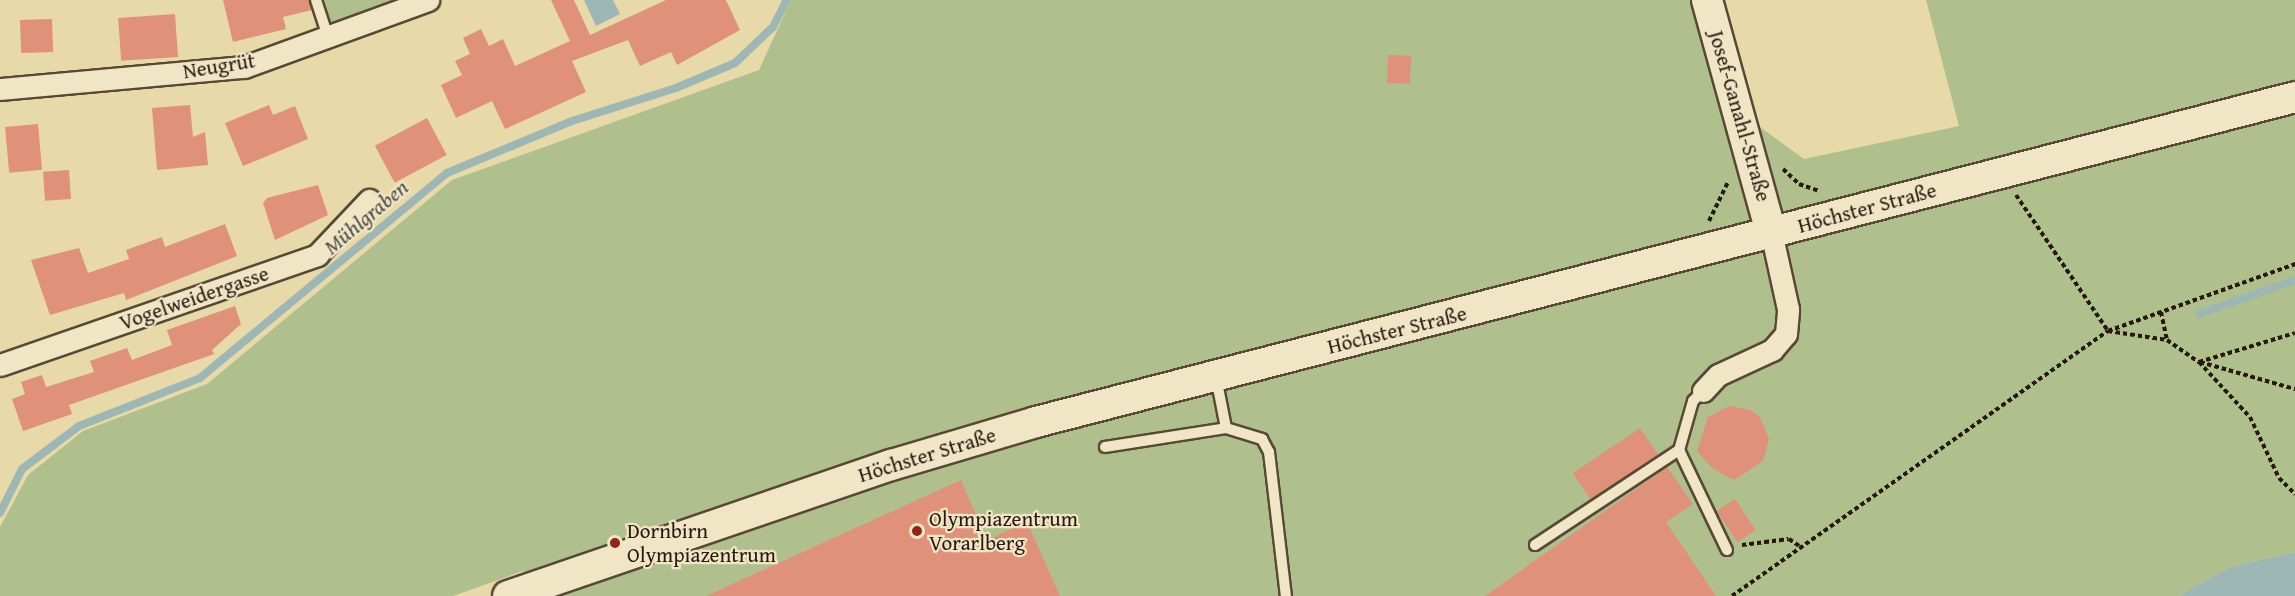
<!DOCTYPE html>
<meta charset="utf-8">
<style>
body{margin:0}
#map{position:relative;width:2295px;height:596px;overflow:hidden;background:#e8d9a8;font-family:"Gentium Book Plus",serif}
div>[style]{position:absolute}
.green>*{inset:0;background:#b0c08c}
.water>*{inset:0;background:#9db7b4}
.stream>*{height:8px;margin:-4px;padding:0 4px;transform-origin:4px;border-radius:4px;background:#9db7b4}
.building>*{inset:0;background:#df9179;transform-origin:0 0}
.path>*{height:4px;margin-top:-2px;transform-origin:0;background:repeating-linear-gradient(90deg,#271910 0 4.5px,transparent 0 7.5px)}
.roads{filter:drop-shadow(2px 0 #574936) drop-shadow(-2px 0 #574936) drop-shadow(0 2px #574936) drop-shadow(0 -2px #574936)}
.lane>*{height:10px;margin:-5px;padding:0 5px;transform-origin:5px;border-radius:5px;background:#f0e6c6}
.street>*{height:21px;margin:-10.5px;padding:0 10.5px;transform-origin:10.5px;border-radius:10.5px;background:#f0e6c6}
.secondary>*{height:30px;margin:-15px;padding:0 15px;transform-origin:15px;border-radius:15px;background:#f0e6c6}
.dots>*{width:16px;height:16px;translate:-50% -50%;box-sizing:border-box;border:3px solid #f0e6c6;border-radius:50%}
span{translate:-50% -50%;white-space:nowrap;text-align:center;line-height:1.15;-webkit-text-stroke:4.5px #f0e6c6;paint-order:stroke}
.street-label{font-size:21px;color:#271910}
.poi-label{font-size:21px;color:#271910}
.left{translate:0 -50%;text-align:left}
.water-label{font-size:22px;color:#505049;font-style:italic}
</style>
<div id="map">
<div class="green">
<i style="clip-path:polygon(318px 0,404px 0,328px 30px)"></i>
<i style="clip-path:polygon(791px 0,1715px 0,1753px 122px,1804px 159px,1959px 126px,1926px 0,2295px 0,2295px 552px,2230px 567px,2178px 596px,545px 596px,523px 571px,453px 596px,0 596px,0 527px,28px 475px,83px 431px,207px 384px,452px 180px,759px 70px)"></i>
</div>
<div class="water">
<i style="clip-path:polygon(584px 0,613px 0,620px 14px,596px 26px)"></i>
<i style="clip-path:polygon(2295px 552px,2295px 596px,2178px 596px,2230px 567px)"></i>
</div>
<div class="stream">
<i style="left:2199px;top:314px;width:102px;rotate:-19.5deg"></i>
<i style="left:0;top:513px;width:49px;rotate:-63.4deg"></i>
<i style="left:22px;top:469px;width:71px;rotate:-37deg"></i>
<i style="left:79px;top:426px;width:130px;rotate:-21.6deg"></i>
<i style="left:200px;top:378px;width:321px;rotate:-39.7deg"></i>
<i style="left:447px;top:173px;width:135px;rotate:-22.6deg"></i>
<i style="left:572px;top:121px;width:109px;rotate:-17.6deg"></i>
<i style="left:676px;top:88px;width:64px;rotate:-23deg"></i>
<i style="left:735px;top:63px;width:52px;rotate:-43.5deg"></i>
<i style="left:773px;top:27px;width:30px;rotate:-63deg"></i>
</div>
<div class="building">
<i style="clip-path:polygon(223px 0,309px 0,312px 10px,283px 17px,286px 29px,233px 42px)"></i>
<i style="clip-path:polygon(551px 0,574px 0,590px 35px,666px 0,726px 0,740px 30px,677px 65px,671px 52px,640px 66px,628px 40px,572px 61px,586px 92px,505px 129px,492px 101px,456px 118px,441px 85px,462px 75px,455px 61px,470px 54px,463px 38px,481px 29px,489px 46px,503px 39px,515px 66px,570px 41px)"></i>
<i style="left:175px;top:14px;width:43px;height:57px;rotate:86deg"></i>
<i style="left:52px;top:19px;width:33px;height:32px;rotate:88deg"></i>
<i style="left:1388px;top:55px;width:23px;height:28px;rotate:2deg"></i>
<i style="clip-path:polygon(190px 105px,193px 137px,205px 132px,208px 165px,157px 170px,152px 108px)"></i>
<i style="clip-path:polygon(269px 105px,273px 115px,295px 106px,308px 139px,243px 166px,225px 123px)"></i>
<i style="left:427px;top:118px;width:42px;height:59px;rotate:62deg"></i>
<i style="left:38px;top:124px;width:46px;height:33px;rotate:85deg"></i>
<i style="left:69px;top:170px;width:29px;height:26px;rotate:86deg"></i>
<i style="clip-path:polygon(318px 185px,328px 215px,275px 240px,263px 203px,267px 198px)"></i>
<i style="clip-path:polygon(225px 224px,237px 256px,126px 300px,124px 293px,50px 315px,31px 260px,79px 248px,88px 273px,129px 259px,126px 250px,162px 237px,165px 247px)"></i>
<i style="clip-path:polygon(235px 306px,241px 324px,212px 350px,214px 354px,69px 405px,72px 414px,23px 431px,12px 399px,25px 394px,21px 382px,42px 375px,46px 387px,94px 372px,90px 361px,127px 348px,132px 360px,172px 345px,167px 330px)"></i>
<i style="clip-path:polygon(1729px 406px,1751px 410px,1760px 417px,1769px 439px,1763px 461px,1734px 480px,1713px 469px,1697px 451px,1708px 417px)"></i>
<i style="left:1640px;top:428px;width:32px;height:81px;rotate:56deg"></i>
<i style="clip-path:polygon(1667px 467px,1693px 504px,1666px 522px,1716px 596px,1485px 596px)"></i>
<i style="clip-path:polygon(961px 480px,987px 540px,1027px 522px,1060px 596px,706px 596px)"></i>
<i style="left:1735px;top:499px;width:37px;height:22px;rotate:56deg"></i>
</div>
<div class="path">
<i style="left:1783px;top:169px;width:22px;rotate:43deg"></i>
<i style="left:1799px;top:184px;width:21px;rotate:19deg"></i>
<i style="left:2016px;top:195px;width:164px;rotate:55.9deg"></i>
<i style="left:2108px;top:331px;width:60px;rotate:8.7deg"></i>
<i style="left:2167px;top:340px;width:39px;rotate:35deg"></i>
<i style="left:2199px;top:362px;width:75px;rotate:47.2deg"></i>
<i style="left:2250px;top:417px;width:68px;rotate:64.6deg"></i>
<i style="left:2279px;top:478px;width:23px;rotate:45deg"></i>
<i style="left:1709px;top:221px;width:43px;rotate:-64deg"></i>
<i style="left:2161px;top:312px;width:29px;rotate:78deg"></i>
<i style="left:2199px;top:362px;width:100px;rotate:-16.8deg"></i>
<i style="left:2200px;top:362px;width:99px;rotate:15.9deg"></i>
<i style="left:1742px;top:545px;width:47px;rotate:-7.3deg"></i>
<i style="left:1789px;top:539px;width:14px;rotate:34deg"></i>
<i style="left:1732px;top:596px;width:460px;rotate:-35.2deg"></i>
<i style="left:2108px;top:331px;width:199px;rotate:-19.7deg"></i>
</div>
<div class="roads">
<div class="lane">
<i style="left:316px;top:0;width:38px;rotate:72deg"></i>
<i style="left:1216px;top:377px;width:52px;rotate:78.9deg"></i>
<i style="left:1226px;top:428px;width:38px;rotate:17deg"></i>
<i style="left:1262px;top:439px;width:15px;rotate:62deg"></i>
<i style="left:1269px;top:452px;width:145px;rotate:83.3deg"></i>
<i style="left:1703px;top:391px;width:14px;rotate:135deg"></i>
<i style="left:1693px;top:401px;width:51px;rotate:105.9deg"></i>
<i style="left:1679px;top:450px;width:111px;rotate:64.4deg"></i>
<i style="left:1105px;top:447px;width:122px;rotate:-8.9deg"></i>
<i style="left:1535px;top:545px;width:173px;rotate:-33.4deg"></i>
</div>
<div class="street">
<i style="left:0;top:89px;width:245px;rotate:-5.2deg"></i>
<i style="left:244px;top:67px;width:196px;rotate:-20deg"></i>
<i style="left:0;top:365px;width:336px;rotate:-19.1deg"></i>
<i style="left:317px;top:255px;width:76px;rotate:-46.6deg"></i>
<i style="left:1703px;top:391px;width:22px;rotate:-47deg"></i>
<i style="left:1718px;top:375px;width:60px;rotate:-24.8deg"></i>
<i style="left:1772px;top:350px;width:21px;rotate:-49deg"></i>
<i style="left:1786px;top:334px;width:25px;rotate:-85deg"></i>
<i style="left:1788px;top:309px;width:79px;rotate:-102.4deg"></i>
</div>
<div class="secondary">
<i style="left:1707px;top:0;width:241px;rotate:74.6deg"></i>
<i style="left:508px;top:596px;width:405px;rotate:-18.9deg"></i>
<i style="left:891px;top:465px;width:151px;rotate:-16.5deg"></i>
<i style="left:1036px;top:422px;width:1300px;rotate:-14.47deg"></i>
</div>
</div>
<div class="dots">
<i style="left:917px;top:531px;background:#8f2418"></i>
<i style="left:615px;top:543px;background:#8f2418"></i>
</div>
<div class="street-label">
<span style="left:219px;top:66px;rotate:-9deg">Neugrüt</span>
<span style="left:1740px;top:116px;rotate:74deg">Josef-Ganahl-Straße</span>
<span style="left:1867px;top:208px;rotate:-15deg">Höchster Straße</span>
<span style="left:194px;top:298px;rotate:-19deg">Vogelweidergasse</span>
<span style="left:1397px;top:330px;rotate:-14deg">Höchster Straße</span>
<span style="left:927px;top:455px;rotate:-17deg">Höchster Straße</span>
</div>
<div class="poi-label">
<span class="left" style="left:929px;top:531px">Olympiazentrum<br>Vorarlberg</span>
<span class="left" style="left:627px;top:543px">Dornbirn<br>Olympiazentrum</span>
</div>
<div class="water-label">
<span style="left:366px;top:217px;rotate:-40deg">Mühlgraben</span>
</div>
</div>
